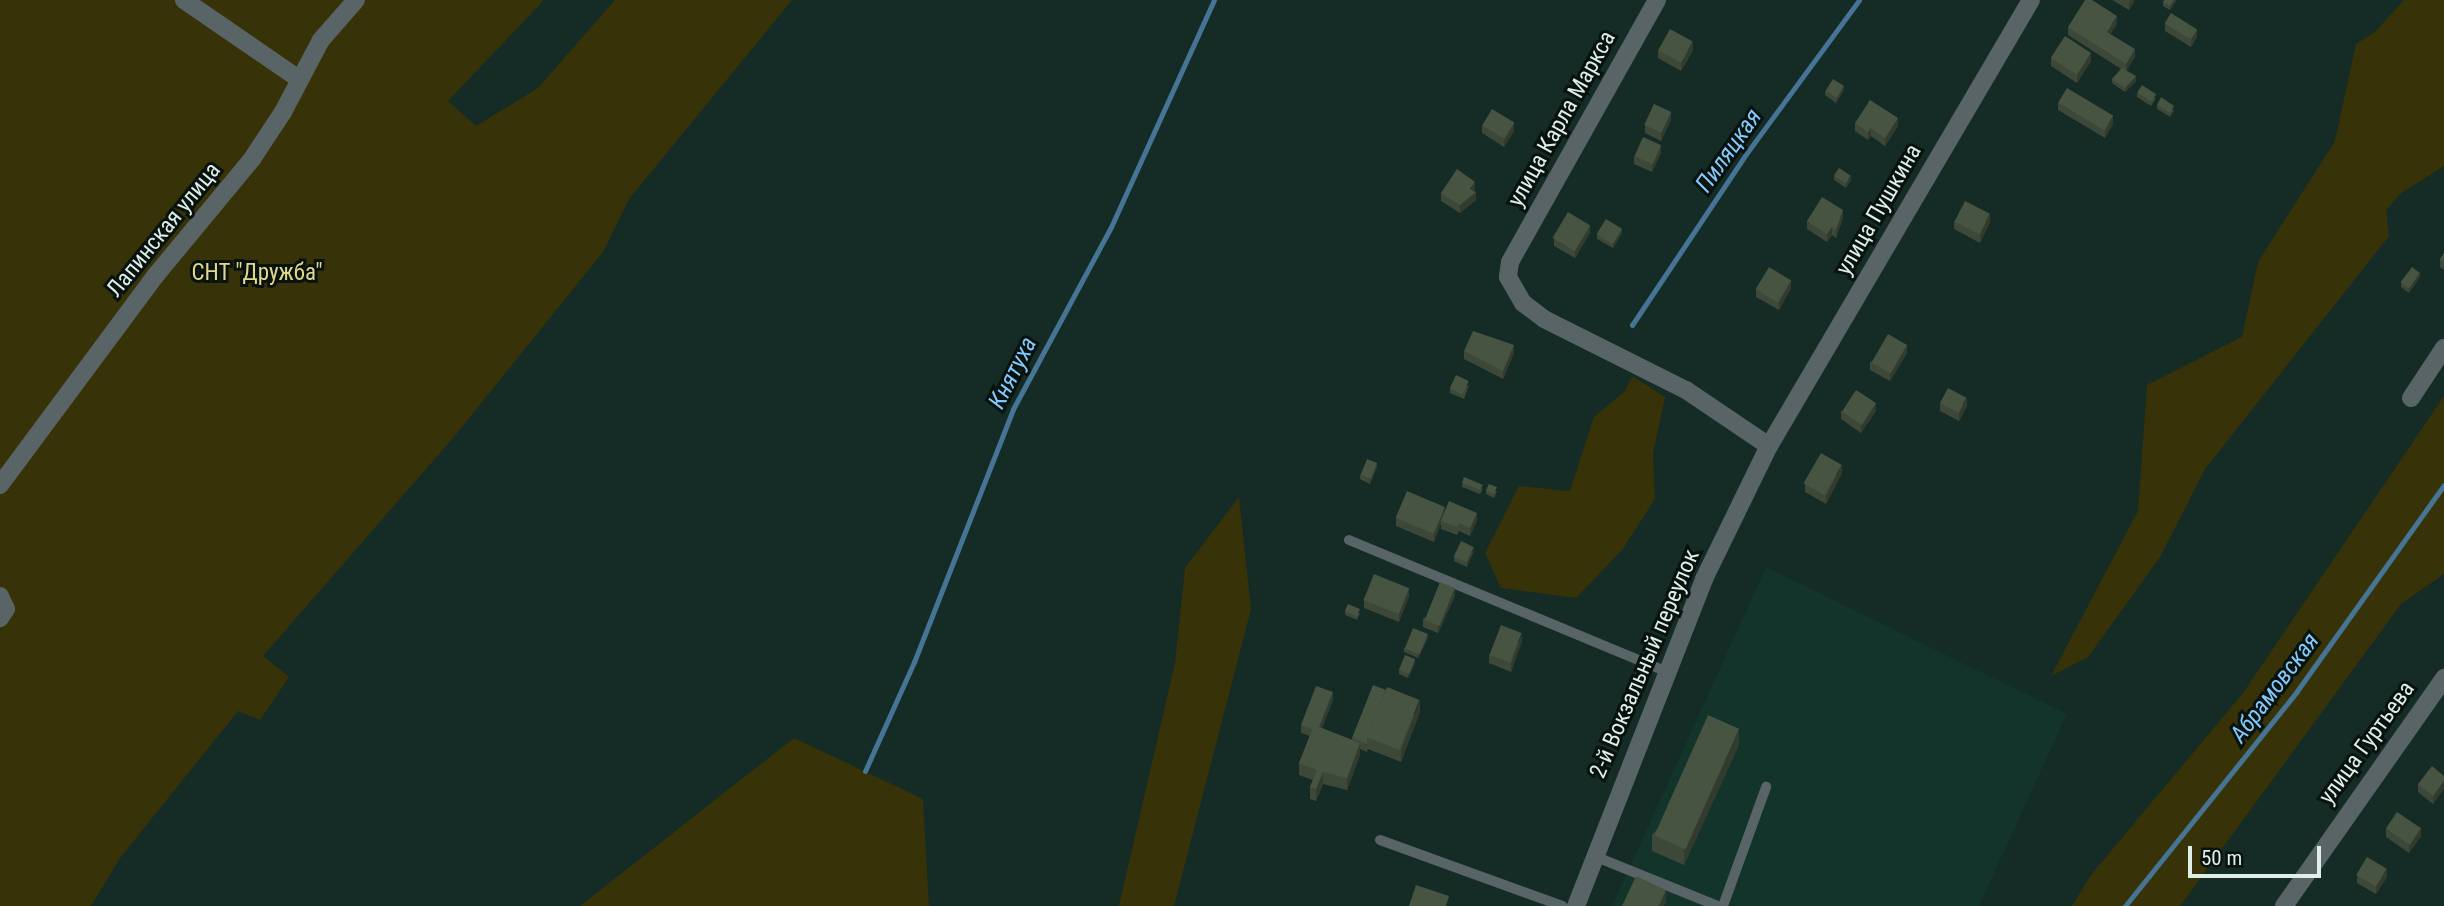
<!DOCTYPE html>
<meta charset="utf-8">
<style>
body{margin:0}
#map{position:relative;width:2444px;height:906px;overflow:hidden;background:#142c25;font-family:"Roboto Condensed",sans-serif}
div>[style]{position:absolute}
.built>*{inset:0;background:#12342a}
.green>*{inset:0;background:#373208}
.stream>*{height:5px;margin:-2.5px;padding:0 2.5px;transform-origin:2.5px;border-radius:2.5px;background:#467495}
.service>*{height:10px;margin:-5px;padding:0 5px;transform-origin:5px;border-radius:5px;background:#586466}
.minor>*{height:18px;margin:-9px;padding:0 9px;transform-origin:9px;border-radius:9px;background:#586466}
.tertiary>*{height:18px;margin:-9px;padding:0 9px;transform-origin:9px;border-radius:9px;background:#586466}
.wall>*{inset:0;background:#3d4839}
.shaded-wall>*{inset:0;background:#323b2e}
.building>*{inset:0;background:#475442;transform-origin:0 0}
span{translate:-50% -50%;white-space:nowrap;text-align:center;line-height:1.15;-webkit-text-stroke:6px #08120f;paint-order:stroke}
.street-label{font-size:23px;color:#dfeee8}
.park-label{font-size:23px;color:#e2d988}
.water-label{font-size:24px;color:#83cbfe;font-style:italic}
.scale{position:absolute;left:2188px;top:846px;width:133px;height:32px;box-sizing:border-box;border:4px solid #dfeee8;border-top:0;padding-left:9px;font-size:21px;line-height:24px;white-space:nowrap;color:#dfeee8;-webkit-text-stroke:5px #08120f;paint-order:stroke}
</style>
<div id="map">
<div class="built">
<i style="clip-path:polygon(1766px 567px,2067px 714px,1979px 906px,1612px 906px)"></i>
</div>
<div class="green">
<i style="clip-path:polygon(0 0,544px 0,448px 101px,476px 126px,538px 88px,615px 0,792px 0,629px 199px,603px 252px,453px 438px,263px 656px,289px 677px,260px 720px,238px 711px,120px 858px,91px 906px,0 906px)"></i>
<i style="clip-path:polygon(2404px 0,2444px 0,2444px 166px,2401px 193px,2386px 210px,2389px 236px,2205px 469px,2160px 557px,2088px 657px,2051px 676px,2138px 511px,2147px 385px,2242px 337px,2258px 262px,2335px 141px,2356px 44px,2375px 32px)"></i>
<i style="clip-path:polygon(1632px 376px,1665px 397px,1653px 453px,1655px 499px,1622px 550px,1576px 598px,1501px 588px,1485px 553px,1519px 486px,1570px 491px,1594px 417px,1625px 391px)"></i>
<i style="clip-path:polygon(2444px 396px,2444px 574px,2401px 604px,2180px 906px,2072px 906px,2091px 875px,2243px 693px)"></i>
<i style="clip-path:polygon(1239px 497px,1251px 609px,1174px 906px,1119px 906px,1175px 663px,1185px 568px)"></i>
<i style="clip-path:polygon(794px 738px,923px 799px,929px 906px,580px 906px)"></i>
</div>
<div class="stream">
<i style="left:1632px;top:325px;width:206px;rotate:-56.3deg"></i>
<i style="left:1746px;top:154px;width:191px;rotate:-53.7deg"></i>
<i style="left:865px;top:771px;width:120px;rotate:-65.8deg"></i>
<i style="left:914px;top:662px;width:272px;rotate:-68.6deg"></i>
<i style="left:1013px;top:409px;width:207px;rotate:-61.7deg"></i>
<i style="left:1111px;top:227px;width:249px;rotate:-65.6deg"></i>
<i style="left:2125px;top:906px;width:275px;rotate:-51.3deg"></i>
<i style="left:2297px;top:691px;width:253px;rotate:-54.5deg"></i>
</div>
<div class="service">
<i style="left:1349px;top:540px;width:343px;rotate:22.5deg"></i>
<i style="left:1380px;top:840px;width:194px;rotate:19.9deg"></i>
<i style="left:1594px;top:856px;width:134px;rotate:22deg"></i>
<i style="left:1723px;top:906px;width:127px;rotate:-70.1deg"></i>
</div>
<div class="minor">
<i style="left:184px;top:0;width:140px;rotate:34.5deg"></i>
<i style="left:1657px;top:0;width:300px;rotate:119.3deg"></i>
<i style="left:1510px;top:262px;width:15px;rotate:98deg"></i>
<i style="left:1508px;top:277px;width:30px;rotate:60deg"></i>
<i style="left:1523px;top:303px;width:26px;rotate:37deg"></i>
<i style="left:1544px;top:319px;width:159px;rotate:26.6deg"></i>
<i style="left:1686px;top:390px;width:100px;rotate:34deg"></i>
<i style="left:2411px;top:398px;width:60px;rotate:-56.6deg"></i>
<i style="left:0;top:485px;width:262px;rotate:-53.4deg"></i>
<i style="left:156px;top:275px;width:151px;rotate:-50.4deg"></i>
<i style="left:252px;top:159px;width:56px;rotate:-56.6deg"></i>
<i style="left:283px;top:112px;width:81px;rotate:-62.2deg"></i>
<i style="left:321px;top:40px;width:53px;rotate:-48.8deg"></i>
<i style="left:0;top:596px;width:14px;rotate:65deg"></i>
<i style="left:6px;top:609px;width:11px;rotate:124deg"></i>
<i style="left:2284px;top:906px;width:279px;rotate:-54.9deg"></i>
</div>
<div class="tertiary">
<i style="left:1576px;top:906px;width:351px;rotate:-68.6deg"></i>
<i style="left:1704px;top:579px;width:148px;rotate:-64deg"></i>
<i style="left:1769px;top:446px;width:517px;rotate:-59.57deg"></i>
</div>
<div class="wall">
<i style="clip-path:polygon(2112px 0,2134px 0,2134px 2px,2129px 10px)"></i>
<i style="clip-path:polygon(2176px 0,2170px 10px,2163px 6px,2163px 2px)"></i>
<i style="clip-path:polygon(2165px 23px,2197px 37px,2191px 47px,2165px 31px)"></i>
<i style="clip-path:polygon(2117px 24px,2110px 34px,2135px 57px,2126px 70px,2136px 81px,2125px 92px,2112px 83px,2112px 79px,2121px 69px,2068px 35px,2068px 27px)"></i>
<i style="clip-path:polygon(1658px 50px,1693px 50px,1681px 71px,1658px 58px)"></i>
<i style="clip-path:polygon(2051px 58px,2091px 61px,2077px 83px,2051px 66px)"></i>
<i style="clip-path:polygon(1844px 90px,1836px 103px,1825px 95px,1825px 91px)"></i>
<i style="clip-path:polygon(2137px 93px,2156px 98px,2151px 106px,2137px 97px)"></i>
<i style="clip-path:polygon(2058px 102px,2113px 124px,2105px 138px,2058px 110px)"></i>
<i style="clip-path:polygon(2157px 105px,2174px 110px,2170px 117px,2157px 109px)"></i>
<i style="clip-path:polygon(1671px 120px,1661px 141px,1645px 133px,1645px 125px)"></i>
<i style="clip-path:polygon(1855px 123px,1898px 126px,1885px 146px,1871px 136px,1868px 140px,1855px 131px)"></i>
<i style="clip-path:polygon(1482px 125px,1514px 131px,1504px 147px,1482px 133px)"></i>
<i style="clip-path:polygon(1661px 153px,1652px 172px,1634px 164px,1634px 156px)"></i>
<i style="clip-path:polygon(1834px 176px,1851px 180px,1846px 188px,1834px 180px)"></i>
<i style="clip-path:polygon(1475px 190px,1474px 191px,1476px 200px,1460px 213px,1441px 201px,1441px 193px)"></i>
<i style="clip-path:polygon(1843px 218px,1836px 238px,1832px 235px,1827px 242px,1807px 229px,1807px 221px)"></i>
<i style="clip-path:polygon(1954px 221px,1990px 222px,1980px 243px,1954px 229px)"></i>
<i style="clip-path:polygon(1590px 233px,1575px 258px,1554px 246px,1554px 238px)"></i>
<i style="clip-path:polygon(1622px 233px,1613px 248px,1597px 239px,1597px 235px)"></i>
<i style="clip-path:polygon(2444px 253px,2444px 270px,2440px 267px,2440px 259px)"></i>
<i style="clip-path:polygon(2420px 277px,2409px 293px,2401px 287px,2401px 283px)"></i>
<i style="clip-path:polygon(1791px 288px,1779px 310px,1756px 297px,1756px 289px)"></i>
<i style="clip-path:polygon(1464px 351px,1514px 353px,1503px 379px,1464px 359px)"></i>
<i style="clip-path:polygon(1907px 353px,1890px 381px,1870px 370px,1870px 362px)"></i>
<i style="clip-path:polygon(1469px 385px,1464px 399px,1450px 393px,1450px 389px)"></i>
<i style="clip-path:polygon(1940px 403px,1967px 406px,1959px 421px,1940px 411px)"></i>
<i style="clip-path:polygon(1841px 411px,1876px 411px,1861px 433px,1841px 419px)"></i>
<i style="clip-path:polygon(1377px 467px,1370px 484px,1360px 479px,1360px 475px)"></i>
<i style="clip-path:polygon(1842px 473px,1826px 504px,1805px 492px,1805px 484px)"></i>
<i style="clip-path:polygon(1462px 483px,1483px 489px,1480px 494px,1462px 487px)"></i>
<i style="clip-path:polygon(1486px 490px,1497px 491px,1494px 498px,1486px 494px)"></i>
<i style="clip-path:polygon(1445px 512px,1477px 521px,1470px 536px,1459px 531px,1457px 535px,1441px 529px,1441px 523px,1434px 542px,1396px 526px,1396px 518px)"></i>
<i style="clip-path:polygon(1474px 551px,1467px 567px,1454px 561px,1454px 557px)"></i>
<i style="clip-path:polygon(1409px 596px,1399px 622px,1364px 608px,1364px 600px)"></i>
<i style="clip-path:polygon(1455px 596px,1438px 633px,1423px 627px,1423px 619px)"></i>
<i style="clip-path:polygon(1345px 611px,1360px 613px,1357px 620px,1345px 615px)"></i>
<i style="clip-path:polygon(1428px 638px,1418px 658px,1404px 652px,1404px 648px)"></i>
<i style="clip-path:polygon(1522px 641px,1511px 672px,1489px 663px,1489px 655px)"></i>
<i style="clip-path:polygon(1415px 663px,1408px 678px,1399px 674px,1399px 670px)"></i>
<i style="clip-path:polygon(1333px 700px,1322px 728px,1352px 740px,1352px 738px,1420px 712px,1401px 762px,1368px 749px,1367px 752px,1360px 749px,1360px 755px,1347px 790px,1323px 784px,1316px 801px,1310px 799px,1310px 787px,1313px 780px,1299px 775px,1299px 763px,1310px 736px,1301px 733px,1301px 725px)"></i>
<i style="clip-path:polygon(1739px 745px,1684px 865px,1652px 851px,1652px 835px)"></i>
<i style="clip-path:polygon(2444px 776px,2433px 804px,2418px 792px,2418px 784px)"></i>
<i style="clip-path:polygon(2386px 829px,2421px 836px,2409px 853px,2386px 837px)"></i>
<i style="clip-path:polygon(2357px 875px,2387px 877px,2376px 894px,2357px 883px)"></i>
</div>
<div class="shaded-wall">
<i style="clip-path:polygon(2131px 0,2134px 0,2134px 2px,2129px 10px,2129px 2px)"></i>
<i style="clip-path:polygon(2174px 0,2176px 0,2176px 2px,2170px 10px,2170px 6px)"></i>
<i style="clip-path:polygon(2117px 16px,2117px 24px,2107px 40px,2107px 32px)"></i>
<i style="clip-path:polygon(2197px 29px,2197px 37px,2191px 47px,2191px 39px)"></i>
<i style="clip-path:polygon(1693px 42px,1693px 50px,1681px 71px,1681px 63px)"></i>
<i style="clip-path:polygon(2135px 49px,2135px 57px,2126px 72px,2126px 64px)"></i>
<i style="clip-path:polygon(2091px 53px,2091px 61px,2077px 83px,2077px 75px)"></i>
<i style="clip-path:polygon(2136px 76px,2136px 81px,2125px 92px,2125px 88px)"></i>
<i style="clip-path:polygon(1844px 86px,1844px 90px,1836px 103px,1836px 99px)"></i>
<i style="clip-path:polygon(1671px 112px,1671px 120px,1661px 141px,1661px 133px)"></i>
<i style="clip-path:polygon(2113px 116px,2113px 124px,2105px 138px,2105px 130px)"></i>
<i style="clip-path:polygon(1898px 118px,1898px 126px,1885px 146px,1885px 138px)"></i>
<i style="clip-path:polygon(1514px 122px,1514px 131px,1504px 147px,1504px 139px)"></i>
<i style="clip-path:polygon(1871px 128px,1871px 136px,1868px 140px,1868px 132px)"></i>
<i style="clip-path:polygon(1661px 145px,1661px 153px,1652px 172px,1652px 164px)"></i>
<i style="clip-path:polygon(1851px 176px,1851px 180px,1846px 188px,1846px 184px)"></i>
<i style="clip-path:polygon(1475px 182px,1475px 190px,1471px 195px,1476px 192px,1476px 200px,1460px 213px,1460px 205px)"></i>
<i style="clip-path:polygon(1843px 210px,1843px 218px,1836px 238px,1836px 230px)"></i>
<i style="clip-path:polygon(1990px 214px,1990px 222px,1980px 243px,1980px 235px)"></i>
<i style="clip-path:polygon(1590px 225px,1590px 233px,1575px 258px,1575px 250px)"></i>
<i style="clip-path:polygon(1832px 227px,1832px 235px,1827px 242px,1827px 234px)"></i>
<i style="clip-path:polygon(1622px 229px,1622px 233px,1613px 248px,1613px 244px)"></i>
<i style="clip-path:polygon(2420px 273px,2420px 277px,2409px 293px,2409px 289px)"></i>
<i style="clip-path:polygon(1791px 280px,1791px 288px,1779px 310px,1779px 302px)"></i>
<i style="clip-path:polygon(1514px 345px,1514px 353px,1503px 379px,1503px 371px)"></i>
<i style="clip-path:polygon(1907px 345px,1907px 353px,1890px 381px,1890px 373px)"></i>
<i style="clip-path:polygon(1967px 398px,1967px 406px,1959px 421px,1959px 413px)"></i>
<i style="clip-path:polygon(1876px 403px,1876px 411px,1861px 433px,1861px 425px)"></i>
<i style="clip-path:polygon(1377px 463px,1377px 467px,1370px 484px,1370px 480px)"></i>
<i style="clip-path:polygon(1842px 465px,1842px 473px,1826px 504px,1826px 496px)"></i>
<i style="clip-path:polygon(1445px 507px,1445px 515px,1441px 521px,1441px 523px,1434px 542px,1434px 534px)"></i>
<i style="clip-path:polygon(1477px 513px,1477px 521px,1470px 536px,1470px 528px)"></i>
<i style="clip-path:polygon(1474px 547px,1474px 551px,1467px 567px,1467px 563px)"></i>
<i style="clip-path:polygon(1409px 588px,1409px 596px,1399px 622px,1399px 614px)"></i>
<i style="clip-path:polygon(1455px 588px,1455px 596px,1438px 633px,1438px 625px)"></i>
<i style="clip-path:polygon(1522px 633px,1522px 641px,1511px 672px,1511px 664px)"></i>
<i style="clip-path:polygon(1428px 634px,1428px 638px,1418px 658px,1418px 654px)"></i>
<i style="clip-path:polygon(1415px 659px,1415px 663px,1408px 678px,1408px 674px)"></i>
<i style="clip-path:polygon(1333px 692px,1333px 700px,1318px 738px,1318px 730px)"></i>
<i style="clip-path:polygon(1420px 700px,1420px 712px,1401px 762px,1401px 750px)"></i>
<i style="clip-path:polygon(1739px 729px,1739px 745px,1684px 865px,1684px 850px)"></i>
<i style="clip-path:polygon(1360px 743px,1360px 755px,1347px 790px,1347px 778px)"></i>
<i style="clip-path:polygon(1323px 772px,1323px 784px,1316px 801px,1316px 789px)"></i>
<i style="clip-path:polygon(2444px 781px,2444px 789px,2433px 804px,2433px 796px)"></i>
<i style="clip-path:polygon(2421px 828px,2421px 836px,2409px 853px,2409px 845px)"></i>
<i style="clip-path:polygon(2387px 869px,2387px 877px,2376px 894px,2376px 886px)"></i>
<i style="clip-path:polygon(1666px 890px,1666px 902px,1664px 906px,1659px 906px)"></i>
</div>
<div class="building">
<i style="clip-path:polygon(2085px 0,2092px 0,2117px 16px,2107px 32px,2135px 49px,2126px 64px,2068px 27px)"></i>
<i style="clip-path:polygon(2164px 0,2174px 0,2170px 6px,2163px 2px)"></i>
<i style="left:2171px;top:13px;width:31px;height:12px;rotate:32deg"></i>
<i style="left:1670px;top:29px;width:26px;height:24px;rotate:29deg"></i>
<i style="left:2065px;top:36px;width:31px;height:26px;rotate:33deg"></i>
<i style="clip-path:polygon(2122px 68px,2136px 76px,2125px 88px,2112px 79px)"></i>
<i style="left:1833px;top:79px;width:13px;height:14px;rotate:32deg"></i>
<i style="left:2142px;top:85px;width:17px;height:9px;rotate:33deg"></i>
<i style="left:2067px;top:88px;width:54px;height:17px;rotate:31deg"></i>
<i style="clip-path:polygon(2161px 97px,2174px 106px,2170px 113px,2157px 105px)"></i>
<i style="clip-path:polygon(1870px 100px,1898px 118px,1885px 138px,1871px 128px,1868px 132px,1855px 123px)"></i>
<i style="left:1654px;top:104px;width:19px;height:23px;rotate:25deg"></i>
<i style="left:1492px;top:109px;width:26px;height:19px;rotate:31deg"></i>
<i style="left:1643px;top:137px;width:20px;height:21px;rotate:24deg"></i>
<i style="left:1839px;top:168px;width:14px;height:9px;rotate:34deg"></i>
<i style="clip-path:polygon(1457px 169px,1475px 182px,1470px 189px,1476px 192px,1460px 205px,1441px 193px)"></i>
<i style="clip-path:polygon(1822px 197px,1843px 210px,1836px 230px,1832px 227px,1827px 234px,1807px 221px)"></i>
<i style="left:1965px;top:201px;width:28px;height:23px;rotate:27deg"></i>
<i style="left:1568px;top:212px;width:26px;height:30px;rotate:31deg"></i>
<i style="left:1606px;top:219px;width:19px;height:18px;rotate:32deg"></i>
<i style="clip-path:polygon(2444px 253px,2444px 262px,2440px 259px)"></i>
<i style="left:1769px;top:267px;width:26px;height:26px;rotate:31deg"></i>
<i style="left:2412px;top:267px;width:10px;height:19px;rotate:37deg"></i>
<i style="clip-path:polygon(1473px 331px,1514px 345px,1503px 371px,1464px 351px)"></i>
<i style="left:1888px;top:334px;width:22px;height:33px;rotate:30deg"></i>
<i style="left:1456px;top:375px;width:14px;height:15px;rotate:25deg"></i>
<i style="left:1948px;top:388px;width:21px;height:17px;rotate:28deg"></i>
<i style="left:1856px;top:390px;width:24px;height:26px;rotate:33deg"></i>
<i style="left:1821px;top:453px;width:24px;height:35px;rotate:30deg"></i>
<i style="left:1367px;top:459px;width:11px;height:17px;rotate:22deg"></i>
<i style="clip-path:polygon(1464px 477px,1483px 485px,1480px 490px,1462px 483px)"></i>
<i style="clip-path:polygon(1489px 484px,1497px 487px,1494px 494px,1486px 490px)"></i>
<i style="left:1407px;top:491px;width:41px;height:29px;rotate:23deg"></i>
<i style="clip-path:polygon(1449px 501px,1477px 513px,1470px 528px,1459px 523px,1457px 527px,1441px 521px)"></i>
<i style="left:1461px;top:541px;width:14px;height:17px;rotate:25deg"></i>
<i style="left:1374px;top:574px;width:38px;height:28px;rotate:22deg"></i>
<i style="left:1440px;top:582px;width:16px;height:41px;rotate:22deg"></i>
<i style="left:1348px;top:604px;width:13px;height:8px;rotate:23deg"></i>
<i style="left:1501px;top:625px;width:22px;height:32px;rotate:21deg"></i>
<i style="left:1413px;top:628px;width:16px;height:22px;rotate:22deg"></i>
<i style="left:1405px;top:655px;width:11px;height:16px;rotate:22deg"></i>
<i style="clip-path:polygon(1373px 685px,1386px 690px,1367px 737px,1367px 744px,1352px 738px)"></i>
<i style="clip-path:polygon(1316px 686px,1333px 692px,1319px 727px,1314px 725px,1313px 729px,1301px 725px)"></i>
<i style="left:1387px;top:687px;width:35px;height:54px;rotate:22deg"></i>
<i style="left:1708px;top:715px;width:34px;height:132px;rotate:24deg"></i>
<i style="clip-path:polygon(1314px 725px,1360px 743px,1347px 778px,1323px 772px,1316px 789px,1310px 787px,1317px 770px,1299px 763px)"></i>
<i style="clip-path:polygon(2432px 766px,2444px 776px,2444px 781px,2433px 796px,2418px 784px)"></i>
<i style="left:2397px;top:812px;width:29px;height:20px;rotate:34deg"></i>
<i style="left:2367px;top:857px;width:23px;height:21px;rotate:31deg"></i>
<i style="clip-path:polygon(1636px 876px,1666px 890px,1659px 906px,1622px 906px)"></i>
<i style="clip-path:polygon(1416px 885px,1449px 896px,1446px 906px,1409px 906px)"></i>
</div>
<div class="street-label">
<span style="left:1562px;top:119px;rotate:-61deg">улица Карла Маркса</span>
<span style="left:1879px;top:210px;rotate:-60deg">улица Пушкина</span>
<span style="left:164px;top:230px;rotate:-51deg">Лапинская улица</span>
<span style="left:1645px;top:664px;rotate:-67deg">2-й Вокзальный переулок</span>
<span style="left:2367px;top:743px;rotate:-54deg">улица Гуртьева</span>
</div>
<div class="park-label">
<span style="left:257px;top:273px">СНТ "Дружба"</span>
</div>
<div class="water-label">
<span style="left:1729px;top:151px;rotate:-55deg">Пиляцкая</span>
<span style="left:1013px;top:373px;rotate:-63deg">Княтуха</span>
<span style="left:2275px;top:688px;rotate:-53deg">Абрамовская</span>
</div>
<div class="scale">50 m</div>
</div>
